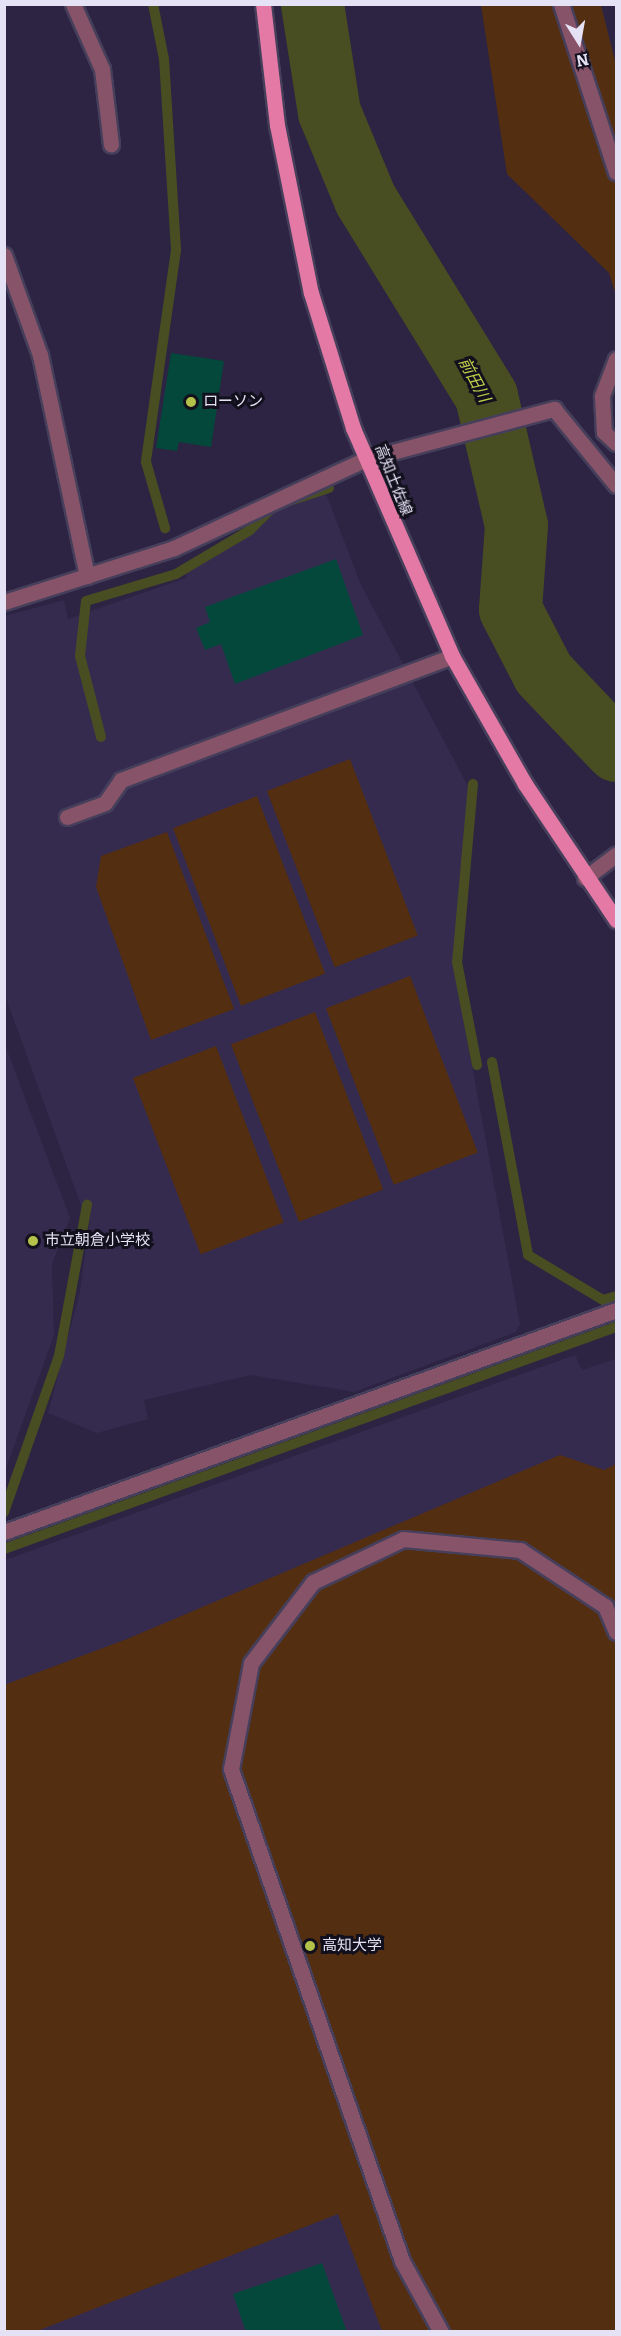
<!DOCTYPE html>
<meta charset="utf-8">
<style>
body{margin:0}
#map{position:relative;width:621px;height:2336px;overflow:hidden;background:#2c2442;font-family:Bitter,"Noto Sans JP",serif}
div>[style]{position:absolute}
.built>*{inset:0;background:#352b4f}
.green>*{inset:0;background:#532e11;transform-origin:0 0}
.stream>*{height:10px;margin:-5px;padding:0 5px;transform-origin:5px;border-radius:5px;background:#484e21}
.river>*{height:63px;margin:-31.5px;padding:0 31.5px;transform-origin:31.5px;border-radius:31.5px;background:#484e21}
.building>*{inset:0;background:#03483b}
.roads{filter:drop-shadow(2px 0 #463f5b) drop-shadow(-2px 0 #463f5b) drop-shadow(0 2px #463f5b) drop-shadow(0 -2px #463f5b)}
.lane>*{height:15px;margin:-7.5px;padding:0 7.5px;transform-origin:7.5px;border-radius:7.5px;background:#875368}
.street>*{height:15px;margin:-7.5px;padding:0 7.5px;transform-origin:7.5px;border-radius:7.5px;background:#875368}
.primary>*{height:15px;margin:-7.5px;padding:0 7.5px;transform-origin:7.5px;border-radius:7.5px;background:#e479a5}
.dots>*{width:16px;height:16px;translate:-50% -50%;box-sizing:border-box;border:3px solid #13101d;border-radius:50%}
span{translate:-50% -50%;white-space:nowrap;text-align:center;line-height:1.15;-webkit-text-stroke:6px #13101d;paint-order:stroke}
.poi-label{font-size:15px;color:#e6e2f6}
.left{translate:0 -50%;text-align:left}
.street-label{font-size:15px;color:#e6e2f6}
.water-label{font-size:16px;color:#c1d049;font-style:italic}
.frame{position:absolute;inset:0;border:6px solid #e6e2f6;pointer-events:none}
.north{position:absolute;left:549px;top:12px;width:60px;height:60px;-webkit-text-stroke:4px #13101d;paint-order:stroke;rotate:169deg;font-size:16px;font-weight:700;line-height:24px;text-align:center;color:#e6e2f6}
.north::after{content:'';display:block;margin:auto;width:21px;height:27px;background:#e6e2f6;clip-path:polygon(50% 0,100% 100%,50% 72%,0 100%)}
</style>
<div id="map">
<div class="built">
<i style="clip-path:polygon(325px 491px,361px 585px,468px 786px,453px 964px,520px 1324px,516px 1332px,354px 1392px,251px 1375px,144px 1400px,148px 1419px,97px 1433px,48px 1413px,80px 1292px,91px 1210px,83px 1211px,5px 995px,5px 616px,64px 600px,68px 619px,186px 578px,187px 570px,250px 535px,273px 510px)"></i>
<i style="clip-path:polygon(4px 1042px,70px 1218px,52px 1264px,54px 1335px,5px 1471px)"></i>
<i style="clip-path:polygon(575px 1355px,582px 1370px,616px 1359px,616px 2331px,5px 2332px,5px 1560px)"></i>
</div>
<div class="green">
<i style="clip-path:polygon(481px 5px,601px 5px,616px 65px,616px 296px,609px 273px,507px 174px)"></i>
<i style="left:350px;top:759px;width:189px;height:89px;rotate:69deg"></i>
<i style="left:257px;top:796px;width:190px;height:90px;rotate:69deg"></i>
<i style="clip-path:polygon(167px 832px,234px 1009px,151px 1040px,96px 887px,101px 856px)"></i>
<i style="left:410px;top:976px;width:189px;height:90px;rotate:69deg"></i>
<i style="left:315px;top:1012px;width:190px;height:90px;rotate:69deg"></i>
<i style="left:216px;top:1046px;width:189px;height:89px;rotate:69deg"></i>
<i style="clip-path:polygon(560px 1455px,604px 1470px,616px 1464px,616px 2331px,382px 2331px,338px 2214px,37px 2331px,5px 2331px,4px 1685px,127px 1639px)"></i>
</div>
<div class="stream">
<i style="left:153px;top:4px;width:56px;rotate:78.7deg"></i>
<i style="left:164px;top:59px;width:191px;rotate:86.4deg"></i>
<i style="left:176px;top:250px;width:214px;rotate:98.1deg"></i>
<i style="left:146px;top:462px;width:69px;rotate:73.9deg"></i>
<i style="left:289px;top:501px;width:42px;rotate:-18deg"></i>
<i style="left:101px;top:737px;width:84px;rotate:-104.5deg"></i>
<i style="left:80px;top:656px;width:55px;rotate:-83.8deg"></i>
<i style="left:86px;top:601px;width:94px;rotate:-16.7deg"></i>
<i style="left:176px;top:574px;width:86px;rotate:-30.7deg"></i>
<i style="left:250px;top:530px;width:34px;rotate:-45deg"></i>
<i style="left:473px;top:784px;width:179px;rotate:95.1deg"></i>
<i style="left:457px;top:962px;width:105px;rotate:79deg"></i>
<i style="left:492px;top:1062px;width:196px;rotate:79.4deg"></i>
<i style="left:528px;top:1255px;width:87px;rotate:31deg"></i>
<i style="left:603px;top:1300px;width:14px;rotate:-17deg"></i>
<i style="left:4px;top:1512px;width:165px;rotate:-70.6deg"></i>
<i style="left:59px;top:1356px;width:154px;rotate:-79.5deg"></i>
<i style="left:4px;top:1549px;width:651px;rotate:-19.94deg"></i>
</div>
<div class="river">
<i style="left:312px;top:4px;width:109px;rotate:81.1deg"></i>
<i style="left:329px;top:112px;width:94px;rotate:67.5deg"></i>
<i style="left:365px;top:199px;width:231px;rotate:58.4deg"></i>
<i style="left:486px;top:396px;width:132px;rotate:76.9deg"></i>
<i style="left:516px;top:525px;width:84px;rotate:94.1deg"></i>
<i style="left:510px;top:609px;width:72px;rotate:62.7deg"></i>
<i style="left:543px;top:673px;width:106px;rotate:46.5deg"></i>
</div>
<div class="building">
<i style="clip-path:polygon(171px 353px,224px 361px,211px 447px,179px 442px,177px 451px,156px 448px)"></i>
<i style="clip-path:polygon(336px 559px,363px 635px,235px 684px,221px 644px,205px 650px,196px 628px,210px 622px,205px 607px)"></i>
<i style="clip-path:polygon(322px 2263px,347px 2332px,246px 2332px,233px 2294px)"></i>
</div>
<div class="roads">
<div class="lane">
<i style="left:67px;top:817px;width:40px;rotate:-20.2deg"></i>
<i style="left:105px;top:803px;width:28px;rotate:-55deg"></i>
<i style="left:121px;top:780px;width:353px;rotate:-20.5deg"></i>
<i style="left:441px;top:2332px;width:81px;rotate:-118.8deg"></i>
<i style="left:402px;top:2261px;width:521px;rotate:-109.17deg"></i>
<i style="left:231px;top:1769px;width:108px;rotate:-79.3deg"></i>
<i style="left:251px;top:1663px;width:102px;rotate:-52.6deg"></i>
<i style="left:313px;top:1582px;width:100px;rotate:-25.5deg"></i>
<i style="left:403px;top:1539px;width:118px;rotate:5.4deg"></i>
<i style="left:520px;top:1550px;width:102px;rotate:33.4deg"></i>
<i style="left:605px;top:1606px;width:28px;rotate:67deg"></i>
</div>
<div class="street">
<i style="left:73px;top:4px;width:71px;rotate:66deg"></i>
<i style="left:102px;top:69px;width:76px;rotate:83.2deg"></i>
<i style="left:561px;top:4px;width:177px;rotate:71.9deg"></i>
<i style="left:4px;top:255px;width:106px;rotate:70.2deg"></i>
<i style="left:40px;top:355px;width:226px;rotate:78deg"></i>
<i style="left:616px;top:359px;width:40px;rotate:111deg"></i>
<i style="left:602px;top:396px;width:36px;rotate:87deg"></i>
<i style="left:604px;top:432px;width:16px;rotate:43deg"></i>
<i style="left:4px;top:602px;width:178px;rotate:-17.6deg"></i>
<i style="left:174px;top:548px;width:212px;rotate:-24.9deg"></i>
<i style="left:366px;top:459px;width:195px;rotate:-14.9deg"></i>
<i style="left:554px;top:409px;width:98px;rotate:50.8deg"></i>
<i style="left:585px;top:878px;width:39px;rotate:-37deg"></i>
<i style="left:4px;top:1532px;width:651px;rotate:-19.94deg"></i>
</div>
<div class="primary">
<i style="left:263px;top:4px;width:122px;rotate:83.4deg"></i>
<i style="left:277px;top:125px;width:171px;rotate:78.6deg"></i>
<i style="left:311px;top:293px;width:141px;rotate:72.7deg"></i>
<i style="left:353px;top:428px;width:249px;rotate:66.5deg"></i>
<i style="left:452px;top:656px;width:147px;rotate:60.3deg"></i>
<i style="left:525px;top:784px;width:164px;rotate:56.2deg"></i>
</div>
</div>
<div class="dots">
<i style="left:191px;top:402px;background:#b5c24a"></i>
<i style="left:33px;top:1241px;background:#b5c24a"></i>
<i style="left:310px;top:1946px;background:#b5c24a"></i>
</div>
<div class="poi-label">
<span class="left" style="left:203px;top:402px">ローソン</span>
<span class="left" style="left:45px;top:1241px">市立朝倉小学校</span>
<span class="left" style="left:322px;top:1946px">高知大学</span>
</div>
<div class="street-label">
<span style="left:393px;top:480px;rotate:68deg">高知土佐線</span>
</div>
<div class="water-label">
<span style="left:474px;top:380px;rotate:62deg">前田川</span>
</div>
<div class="frame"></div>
<div class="north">N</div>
</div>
